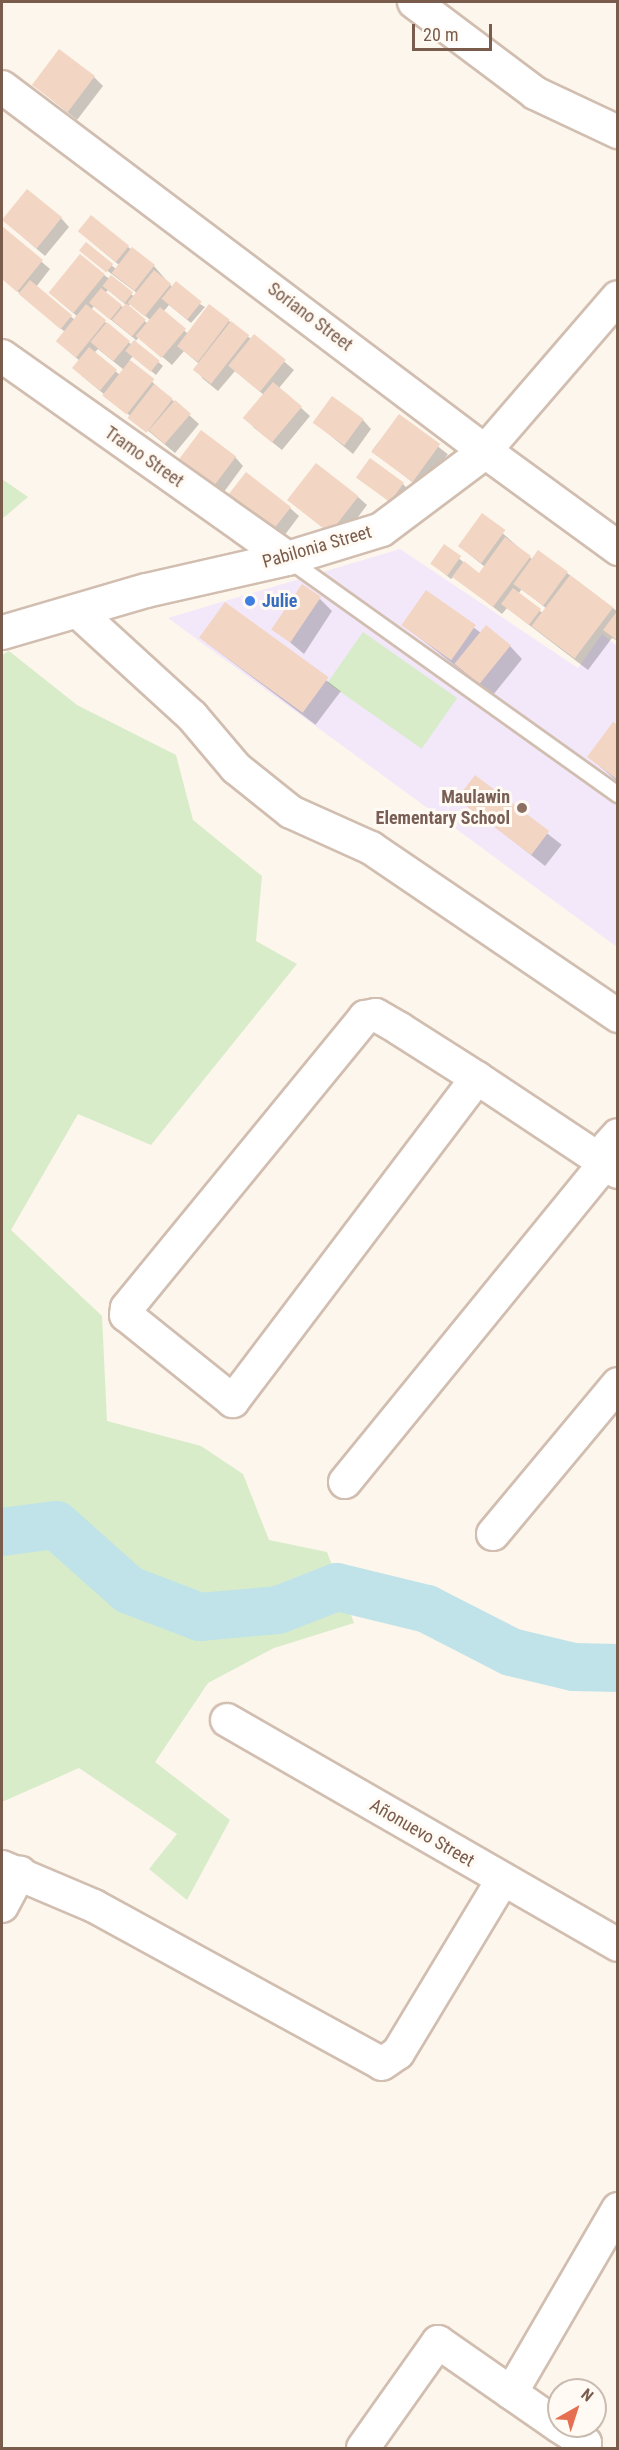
<!DOCTYPE html>
<meta charset="utf-8">
<style>
body{margin:0}
#map{position:relative;width:619px;height:2450px;overflow:hidden;background:#fdf6ec;font-family:"Roboto Condensed",sans-serif}
div>[style]{position:absolute}
.education>*{inset:0;background:#f3e8fa}
.green>*{inset:0;background:#d8ecc9;transform-origin:0 0}
.shadow>*{inset:0;background:#0003;transform-origin:0 0}
.river>*{height:48px;margin:-24px;padding:0 24px;transform-origin:24px;border-radius:24px;background:#bfe3e8}
.building>*{inset:0;background:#f3d5c3;transform-origin:0 0}
.roads{filter:drop-shadow(2px 0 #d1beb0) drop-shadow(-2px 0 #d1beb0) drop-shadow(0 2px #d1beb0) drop-shadow(0 -2px #d1beb0)}
.lane>*{height:15px;margin:-7.5px;padding:0 7.5px;transform-origin:7.5px;border-radius:7.5px;background:#fff}
.street>*{height:32px;margin:-16px;padding:0 16px;transform-origin:16px;border-radius:16px;background:#fff}
.secondary>*{height:33px;margin:-16.5px;padding:0 16.5px;transform-origin:16.5px;border-radius:16.5px;background:#fff}
.dots>*{width:16px;height:16px;translate:-50% -50%;box-sizing:border-box;border:3px solid #fffaf3;border-radius:50%}
span{translate:-50% -50%;white-space:nowrap;text-align:center;line-height:1.15;-webkit-text-stroke:6px #fffaf3;paint-order:stroke}
.street-label{font-size:18px;color:#7a5c4d}
.shop-label{font-size:18px;color:#366cbe;font-weight:700}
.left{translate:0 -50%;text-align:left}
.education-label{font-size:18px;color:#785e54;font-weight:700}
.right{translate:-100% -50%;text-align:right}
.frame{position:absolute;inset:0;border:3px solid #7a5c4d;pointer-events:none}
.north{position:absolute;left:547px;top:2378px;width:60px;height:60px;box-sizing:border-box;background:#fffaf3;border:2px solid #cabbb1;border-radius:50%;rotate:39deg;font-size:16px;font-weight:700;line-height:24px;text-align:center;color:#7a5c4d}
.north::after{content:'';display:block;margin:auto;width:21px;height:27px;background:#e76f51;clip-path:polygon(50% 0,100% 100%,50% 72%,0 100%)}
.scale{position:absolute;left:412px;top:24px;width:80px;height:27px;box-sizing:border-box;border:3px solid #7a5c4d;border-top:0;padding-left:8px;font-size:18px;line-height:21px;white-space:nowrap;color:#7a5c4d;-webkit-text-stroke:4px #fffaf3;paint-order:stroke}
</style>
<div id="map">
<div class="education">
<i style="clip-path:polygon(400px 549px,578px 668px,602px 634px,617px 646px,617px 947px,168px 618px)"></i>
</div>
<div class="green">
<i style="clip-path:polygon(2px 479px,28px 497px,2px 519px)"></i>
<i style="left:363px;top:632px;width:115px;height:62px;rotate:35deg"></i>
<i style="clip-path:polygon(9px 651px,77px 705px,176px 755px,193px 820px,262px 876px,256px 941px,297px 964px,151px 1145px,78px 1114px,11px 1230px,102px 1316px,107px 1421px,201px 1446px,243px 1474px,269px 1540px,327px 1552px,354px 1623px,274px 1648px,208px 1683px,155px 1762px,230px 1820px,187px 1900px,149px 1869px,177px 1834px,79px 1768px,2px 1802px,2px 655px)"></i>
</div>
<div class="shadow">
<i style="clip-path:polygon(94px 77px,103px 86px,77px 120px,34px 85px)"></i>
<i style="clip-path:polygon(61px 218px,69px 227px,45px 256px,3px 220px)"></i>
<i style="clip-path:polygon(evenodd,2px 228px,50px 269px,36px 287px,75px 320px,78px 317px,59px 301px,104px 275px,135px 297px,137px 293px,85px 254px,86px 244px,116px 269px,119px 265px,89px 240px,128px 247px,154px 266px,173px 288px,205px 307px,191px 323px,169px 305px,163px 312px,187px 333px,229px 321px,251px 339px,254px 336px,294px 370px,279px 388px,310px 416px,282px 450px,253px 427px,264px 395px,235px 371px,218px 391px,202px 378px,198px 363px,184px 351px,172px 365px,139px 337px,135px 342px,163px 366px,156px 375px,133px 356px,129px 361px,199px 424px,175px 453px,82px 376px,80px 361px,67px 350px,65px 332px,2px 278px,2px 228px,108px 290px,126px 305px,124px 308px,105px 293px,108px 290px,2px 228px,131px 303px,151px 321px,148px 324px,128px 306px,131px 303px,2px 228px,94px 306px,136px 340px,132px 345px,91px 310px,94px 306px,2px 228px,98px 349px,124px 370px,120px 375px,94px 353px,98px 349px)"></i>
<i style="left:399px;top:416px;width:62px;height:44px;rotate:38deg"></i>
<i style="clip-path:polygon(363px 420px,371px 429px,353px 454px,315px 423px)"></i>
<i style="clip-path:polygon(235px 457px,243px 466px,218px 500px,184px 475px)"></i>
<i style="clip-path:polygon(358px 477px,403px 484px,411px 493px,399px 509px)"></i>
<i style="clip-path:polygon(358px 497px,367px 505px,340px 541px,290px 501px)"></i>
<i style="clip-path:polygon(222px 506px,290px 508px,299px 516px,275px 548px)"></i>
<i style="clip-path:polygon(evenodd,482px 515px,533px 560px,567px 573px,618px 612px,618px 641px,612px 638px,588px 670px,507px 608px,502px 614px,454px 576px,451px 579px,436px 567px,444px 546px,479px 575px,485px 567px,459px 546px,482px 515px,522px 589px,547px 609px,544px 614px,518px 594px,522px 589px)"></i>
<i style="clip-path:polygon(426px 592px,481px 633px,510px 646px,522px 659px,493px 695px,403px 625px)"></i>
<i style="clip-path:polygon(320px 599px,332px 611px,304px 654px,274px 629px)"></i>
<i style="left:225px;top:604px;width:145px;height:42px;rotate:37deg"></i>
<i style="clip-path:polygon(618px 727px,618px 782px,589px 757px)"></i>
<i style="left:475px;top:777px;width:110px;height:27px;rotate:38deg"></i>
</div>
<div class="river">
<i style="left:2px;top:1532px;width:54px;rotate:-7.4deg"></i>
<i style="left:56px;top:1525px;width:98px;rotate:41.7deg"></i>
<i style="left:129px;top:1590px;width:76px;rotate:20.8deg"></i>
<i style="left:200px;top:1617px;width:78px;rotate:-5.1deg"></i>
<i style="left:278px;top:1610px;width:63px;rotate:-21.3deg"></i>
<i style="left:337px;top:1587px;width:93px;rotate:13.7deg"></i>
<i style="left:427px;top:1609px;width:94px;rotate:27.1deg"></i>
<i style="left:511px;top:1652px;width:65px;rotate:13.4deg"></i>
<i style="left:574px;top:1667px;width:44px;rotate:1.3deg"></i>
</div>
<div class="building">
<i style="left:59px;top:49px;width:45px;height:45px;rotate:37deg"></i>
<i style="left:27px;top:189px;width:45px;height:40px;rotate:39deg"></i>
<i style="left:91px;top:215px;width:49px;height:21px;rotate:39deg"></i>
<i style="clip-path:polygon(2px 226px,43px 260px,17px 292px,2px 279px)"></i>
<i style="left:86px;top:242px;width:35px;height:11px;rotate:39deg"></i>
<i style="left:132px;top:247px;width:29px;height:33px;rotate:38deg"></i>
<i style="left:80px;top:254px;width:32px;height:50px;rotate:39deg"></i>
<i style="left:154px;top:270px;width:22px;height:42px;rotate:39deg"></i>
<i style="left:111px;top:275px;width:28px;height:14px;rotate:38deg"></i>
<i style="left:30px;top:280px;width:55px;height:18px;rotate:40deg"></i>
<i style="left:176px;top:281px;width:33px;height:23px;rotate:39deg"></i>
<i style="left:101px;top:288px;width:27px;height:19px;rotate:39deg"></i>
<i style="left:126px;top:303px;width:26px;height:22px;rotate:40deg"></i>
<i style="left:86px;top:304px;width:26px;height:48px;rotate:39deg"></i>
<i style="left:209px;top:304px;width:26px;height:53px;rotate:37deg"></i>
<i style="left:160px;top:307px;width:34px;height:38px;rotate:40deg"></i>
<i style="left:231px;top:321px;width:23px;height:62px;rotate:38deg"></i>
<i style="left:107px;top:322px;width:30px;height:26px;rotate:40deg"></i>
<i style="left:254px;top:334px;width:41px;height:41px;rotate:39deg"></i>
<i style="left:134px;top:340px;width:33px;height:14px;rotate:39deg"></i>
<i style="left:89px;top:347px;width:36px;height:27px;rotate:39deg"></i>
<i style="left:130px;top:360px;width:31px;height:45px;rotate:38deg"></i>
<i style="left:273px;top:382px;width:38px;height:47px;rotate:40deg"></i>
<i style="left:154px;top:384px;width:24px;height:43px;rotate:38deg"></i>
<i style="left:332px;top:396px;width:39px;height:33px;rotate:36deg"></i>
<i style="left:175px;top:400px;width:21px;height:40px;rotate:41deg"></i>
<i style="left:399px;top:414px;width:51px;height:47px;rotate:36deg"></i>
<i style="left:201px;top:430px;width:44px;height:46px;rotate:37deg"></i>
<i style="left:370px;top:458px;width:42px;height:24px;rotate:36deg"></i>
<i style="left:316px;top:463px;width:54px;height:47px;rotate:38deg"></i>
<i style="left:246px;top:472px;width:57px;height:43px;rotate:38deg"></i>
<i style="left:482px;top:513px;width:29px;height:41px;rotate:36deg"></i>
<i style="clip-path:polygon(505px 537px,531px 556px,493px 607px,452px 577px,464px 561px,479px 573px)"></i>
<i style="left:444px;top:544px;width:21px;height:24px;rotate:35deg"></i>
<i style="left:538px;top:550px;width:37px;height:42px;rotate:36deg"></i>
<i style="left:570px;top:575px;width:54px;height:64px;rotate:37deg"></i>
<i style="left:302px;top:584px;width:23px;height:55px;rotate:34deg"></i>
<i style="left:513px;top:588px;width:35px;height:20px;rotate:37deg"></i>
<i style="left:426px;top:590px;width:61px;height:43px;rotate:35deg"></i>
<i style="left:225px;top:602px;width:128px;height:44px;rotate:36deg"></i>
<i style="clip-path:polygon(618px 610px,618px 641px,603px 630px)"></i>
<i style="left:486px;top:625px;width:32px;height:50px;rotate:39deg"></i>
<i style="clip-path:polygon(613px 722px,618px 725px,618px 780px,587px 757px)"></i>
<i style="left:475px;top:775px;width:93px;height:30px;rotate:37deg"></i>
</div>
<div class="roads">
<div class="lane">
<i style="left:288px;top:559px;width:405px;rotate:35.5deg"></i>
</div>
<div class="street">
<i style="left:414px;top:2px;width:151px;rotate:36.9deg"></i>
<i style="left:535px;top:93px;width:92px;rotate:25.2deg"></i>
<i style="left:2px;top:87px;width:605px;rotate:37deg"></i>
<i style="left:485px;top:451px;width:203px;rotate:-49.2deg"></i>
<i style="left:2px;top:356px;width:349px;rotate:35.3deg"></i>
<i style="left:77px;top:611px;width:156px;rotate:42.4deg"></i>
<i style="left:192px;top:716px;width:68px;rotate:49.8deg"></i>
<i style="left:236px;top:768px;width:70px;rotate:38.7deg"></i>
<i style="left:291px;top:812px;width:88px;rotate:24.2deg"></i>
<i style="left:371px;top:848px;width:299px;rotate:34.2deg"></i>
<i style="left:477px;top:1078px;width:405px;rotate:127.1deg"></i>
<i style="left:233px;top:1401px;width:137px;rotate:-141.2deg"></i>
<i style="left:126px;top:1315px;width:7px;rotate:-82deg"></i>
<i style="left:127px;top:1308px;width:376px;rotate:-50.7deg"></i>
<i style="left:365px;top:1017px;width:11px;rotate:-10deg"></i>
<i style="left:376px;top:1015px;width:28px;rotate:30deg"></i>
<i style="left:400px;top:1029px;width:91px;rotate:32.5deg"></i>
<i style="left:477px;top:1078px;width:154px;rotate:33.6deg"></i>
<i style="left:605px;top:1163px;width:16px;rotate:35deg"></i>
<i style="left:345px;top:1482px;width:412px;rotate:-50.8deg"></i>
<i style="left:605px;top:1163px;width:18px;rotate:-77deg"></i>
<i style="left:609px;top:1145px;width:13px;rotate:-48deg"></i>
<i style="left:493px;top:1534px;width:195px;rotate:-50.2deg"></i>
<i style="left:227px;top:1720px;width:451px;rotate:29.9deg"></i>
<i style="left:2px;top:1867px;width:100px;rotate:23deg"></i>
<i style="left:94px;top:1906px;width:328px;rotate:28.7deg"></i>
<i style="left:382px;top:2064px;width:19px;rotate:-35deg"></i>
<i style="left:398px;top:2053px;width:203px;rotate:-58.9deg"></i>
<i style="left:2px;top:1906px;width:38px;rotate:-62deg"></i>
<i style="left:511px;top:2393px;width:213px;rotate:-59.8deg"></i>
<i style="left:559px;top:2426px;width:31px;rotate:33deg"></i>
<i style="left:585px;top:2443px;width:6px;rotate:129deg"></i>
<i style="left:363px;top:2448px;width:130px;rotate:-54.7deg"></i>
<i style="left:438px;top:2342px;width:147px;rotate:34.8deg"></i>
</div>
<div class="secondary">
<i style="left:2px;top:632px;width:150px;rotate:-16.3deg"></i>
<i style="left:146px;top:590px;width:145px;rotate:-12.8deg"></i>
<i style="left:287px;top:558px;width:98px;rotate:-17.1deg"></i>
<i style="left:381px;top:529px;width:130px;rotate:-36.9deg"></i>
<i style="left:485px;top:451px;width:165px;rotate:36.1deg"></i>
</div>
</div>
<div class="dots">
<i style="left:250px;top:601px;background:#3f7fe0"></i>
<i style="left:522px;top:808px;background:#8d6e63"></i>
</div>
<div class="street-label">
<span style="left:310px;top:317px;rotate:37deg">Soriano Street</span>
<span style="left:144px;top:457px;rotate:35deg">Tramo Street</span>
<span style="left:317px;top:547px;rotate:-16deg">Pabilonia Street</span>
<span style="left:422px;top:1833px;rotate:30deg">Añonuevo Street</span>
</div>
<div class="shop-label">
<span class="left" style="left:262px;top:601px">Julie</span>
</div>
<div class="education-label">
<span class="right" style="left:510px;top:808px">Maulawin<br>Elementary School</span>
</div>
<div class="frame"></div>
<div class="north">N</div>
<div class="scale">20 m</div>
</div>
